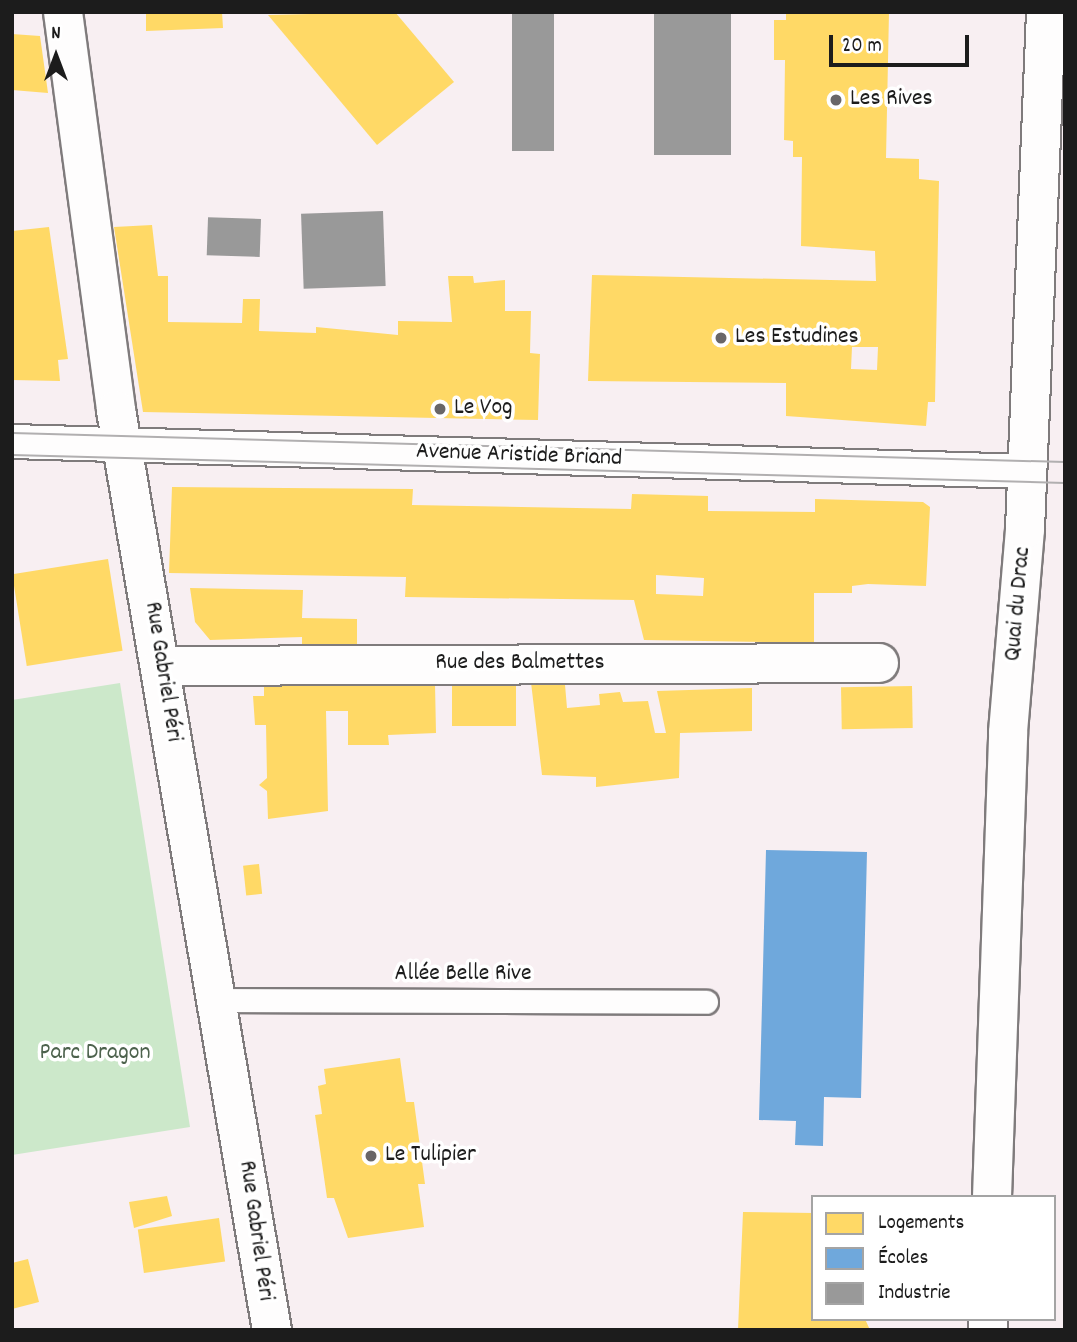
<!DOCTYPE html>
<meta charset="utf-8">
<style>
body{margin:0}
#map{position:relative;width:1077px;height:1342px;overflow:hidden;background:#f8eff2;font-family:Dekko,sans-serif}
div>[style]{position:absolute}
.green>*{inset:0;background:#cce8ca}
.homes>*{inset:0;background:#ffd966;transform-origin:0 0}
.schools>*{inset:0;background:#6fa8dc}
.industry>*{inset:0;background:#999;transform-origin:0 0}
.roads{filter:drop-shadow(2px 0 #7f7b7c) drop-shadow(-2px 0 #7f7b7c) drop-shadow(0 2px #7f7b7c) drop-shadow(0 -2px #7f7b7c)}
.service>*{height:23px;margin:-11.5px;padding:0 11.5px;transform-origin:11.5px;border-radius:11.5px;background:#fefdfd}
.pedestrian>*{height:33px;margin:-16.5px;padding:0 16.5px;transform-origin:16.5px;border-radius:16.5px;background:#fefdfd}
.minor>*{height:38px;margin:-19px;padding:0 19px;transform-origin:19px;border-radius:19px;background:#fefdfd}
.tram>*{height:2px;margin:-1px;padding:0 1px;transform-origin:1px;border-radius:1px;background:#b1afb0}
.dots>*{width:19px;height:19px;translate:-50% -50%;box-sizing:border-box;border:4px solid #fff;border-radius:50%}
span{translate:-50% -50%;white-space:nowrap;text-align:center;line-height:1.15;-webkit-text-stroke:7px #fff;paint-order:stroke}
.poi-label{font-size:24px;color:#1c1c1c}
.left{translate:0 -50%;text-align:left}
.street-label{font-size:24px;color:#1c1c1c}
.park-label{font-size:24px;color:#4d624d}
.frame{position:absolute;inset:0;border:14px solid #1c1c1c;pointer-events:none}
.legend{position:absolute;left:811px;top:1195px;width:245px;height:126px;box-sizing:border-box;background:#fff;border:2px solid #a4a4a4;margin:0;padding:9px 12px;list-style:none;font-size:21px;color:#1c1c1c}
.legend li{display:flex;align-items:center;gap:14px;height:35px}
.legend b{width:35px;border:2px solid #a4a4a4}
.north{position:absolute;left:21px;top:21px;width:70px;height:70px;-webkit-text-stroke:5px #fff;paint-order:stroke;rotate:0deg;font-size:19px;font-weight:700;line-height:28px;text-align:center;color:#1c1c1c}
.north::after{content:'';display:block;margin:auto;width:24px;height:32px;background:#1c1c1c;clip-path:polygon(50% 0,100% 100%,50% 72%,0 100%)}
.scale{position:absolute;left:829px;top:35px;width:140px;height:32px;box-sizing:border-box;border:4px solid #1c1c1c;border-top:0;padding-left:9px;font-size:21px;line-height:24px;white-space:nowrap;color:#1c1c1c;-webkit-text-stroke:5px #fff;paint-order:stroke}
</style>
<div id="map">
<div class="green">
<i style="clip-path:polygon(120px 683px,190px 1127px,12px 1155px,12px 700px)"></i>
</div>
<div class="homes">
<i style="clip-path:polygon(146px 12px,222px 12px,223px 28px,146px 31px)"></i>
<i style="clip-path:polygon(395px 12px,454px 82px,377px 145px,268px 15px)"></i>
<i style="clip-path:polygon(evenodd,786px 12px,889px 12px,886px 158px,919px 159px,919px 179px,939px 181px,935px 402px,928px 402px,926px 426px,786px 416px,786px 383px,588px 381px,592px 275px,876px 281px,875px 251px,801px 246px,802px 157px,793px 157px,793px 141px,784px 140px,785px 60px,774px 60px,774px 20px,786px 20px,786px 12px,852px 347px,878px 347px,877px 370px,851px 369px,852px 347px)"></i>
<i style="clip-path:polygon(12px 34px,40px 36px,48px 93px,12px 90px)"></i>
<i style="clip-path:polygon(152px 225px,158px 276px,168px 276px,168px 322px,242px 323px,243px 299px,260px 299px,259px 331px,316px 333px,316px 327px,398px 335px,398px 321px,452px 322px,448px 276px,473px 276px,474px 283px,505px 280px,505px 311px,531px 311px,530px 353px,540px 354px,538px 420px,143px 412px,114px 227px)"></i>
<i style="clip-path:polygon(49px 227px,68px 359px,58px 360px,60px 381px,12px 380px,12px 231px)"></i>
<i style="clip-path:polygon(evenodd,172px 487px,413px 489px,412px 505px,631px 509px,632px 494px,708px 496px,708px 511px,815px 512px,815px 499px,923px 502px,930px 507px,926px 586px,868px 584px,852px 586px,852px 593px,814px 593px,814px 643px,644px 640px,634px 600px,405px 597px,406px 577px,169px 573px,172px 487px,656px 575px,704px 578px,703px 596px,656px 594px,656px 575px)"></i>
<i style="left:108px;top:559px;width:93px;height:97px;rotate:81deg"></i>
<i style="clip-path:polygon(190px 588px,303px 590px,302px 618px,357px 619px,357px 645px,302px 645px,302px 637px,210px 640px,195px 622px)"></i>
<i style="clip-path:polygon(564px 673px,567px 708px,600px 705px,599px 694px,620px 692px,623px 702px,648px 701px,655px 733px,666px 733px,657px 691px,752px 688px,752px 731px,680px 733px,679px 778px,596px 787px,596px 777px,542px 775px,530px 674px)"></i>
<i style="left:452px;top:674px;width:64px;height:52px"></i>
<i style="clip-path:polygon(264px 678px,435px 684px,436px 733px,388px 735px,389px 745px,348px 745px,348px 711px,326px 711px,328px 811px,268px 819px,267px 791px,259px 785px,267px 778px,266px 725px,255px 725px,253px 696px,264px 696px)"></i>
<i style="left:912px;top:686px;width:42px;height:71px;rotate:89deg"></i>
<i style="left:259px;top:864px;width:30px;height:16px;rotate:84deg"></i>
<i style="clip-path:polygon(400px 1058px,406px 1102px,414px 1102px,425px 1184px,418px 1184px,424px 1227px,348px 1238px,334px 1198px,327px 1198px,315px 1115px,322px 1114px,318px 1086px,326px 1084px,324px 1069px)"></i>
<i style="clip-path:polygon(167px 1196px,172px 1216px,134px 1228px,129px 1202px)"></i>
<i style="clip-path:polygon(743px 1212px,813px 1213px,813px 1319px,865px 1319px,870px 1330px,738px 1330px)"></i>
<i style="left:219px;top:1218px;width:44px;height:82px;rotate:82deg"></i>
<i style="clip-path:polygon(28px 1259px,39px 1302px,12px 1309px,12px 1263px)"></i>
</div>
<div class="schools">
<i style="clip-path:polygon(766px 850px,867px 852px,861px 1098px,824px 1097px,823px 1146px,795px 1145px,796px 1121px,759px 1120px)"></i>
</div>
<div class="industry">
<i style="left:512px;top:12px;width:42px;height:139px"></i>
<i style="left:654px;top:12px;width:77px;height:143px"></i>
<i style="left:383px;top:211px;width:75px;height:82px;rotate:88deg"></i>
<i style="left:261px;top:219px;width:38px;height:53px;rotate:92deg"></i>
</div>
<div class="roads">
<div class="service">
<i style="left:219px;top:1000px;width:487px;rotate:0.2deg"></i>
</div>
<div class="pedestrian">
<i style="left:12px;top:441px;width:1014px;rotate:1.69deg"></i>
</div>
<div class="minor">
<i style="left:63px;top:12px;width:402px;rotate:82.4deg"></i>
<i style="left:116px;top:410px;width:933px;rotate:80.38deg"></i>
<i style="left:161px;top:666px;width:718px;rotate:-0.24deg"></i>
<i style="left:992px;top:1197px;width:465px;rotate:-88deg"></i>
<i style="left:1008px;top:732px;width:204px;rotate:-85.2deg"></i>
<i style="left:1025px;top:529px;width:517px;rotate:-87.67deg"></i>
<i style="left:988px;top:1330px;width:11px;rotate:-90deg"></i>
</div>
</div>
<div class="tram">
<i style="left:12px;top:433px;width:1053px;rotate:1.58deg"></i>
<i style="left:12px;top:455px;width:1053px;rotate:1.52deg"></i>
</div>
<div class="dots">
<i style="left:836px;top:100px;background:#696667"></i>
<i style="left:721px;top:338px;background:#696667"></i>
<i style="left:440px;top:409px;background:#696667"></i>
<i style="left:371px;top:1156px;background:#696667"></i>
</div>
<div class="poi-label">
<span class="left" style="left:850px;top:100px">Les Rives</span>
<span class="left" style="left:735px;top:338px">Les Estudines</span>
<span class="left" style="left:454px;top:409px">Le Vog</span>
<span class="left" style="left:385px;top:1156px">Le Tulipier</span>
</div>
<div class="street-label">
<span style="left:519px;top:456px;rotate:2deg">Avenue Aristide Briand</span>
<span style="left:1019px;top:604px;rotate:-85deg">Quai du Drac</span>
<span style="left:520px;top:664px">Rue des Balmettes</span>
<span style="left:162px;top:672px;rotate:81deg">Rue Gabriel Péri</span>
<span style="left:463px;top:975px">Allée Belle Rive</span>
<span style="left:255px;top:1231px;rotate:82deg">Rue Gabriel Péri</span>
</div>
<div class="park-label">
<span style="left:95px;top:1054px">Parc Dragon</span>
</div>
<div class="frame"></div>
<ul class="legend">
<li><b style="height:19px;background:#ffd966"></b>Logements</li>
<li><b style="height:19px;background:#6fa8dc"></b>Écoles</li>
<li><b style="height:19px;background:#999"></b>Industrie</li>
</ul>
<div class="north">N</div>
<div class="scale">20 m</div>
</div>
